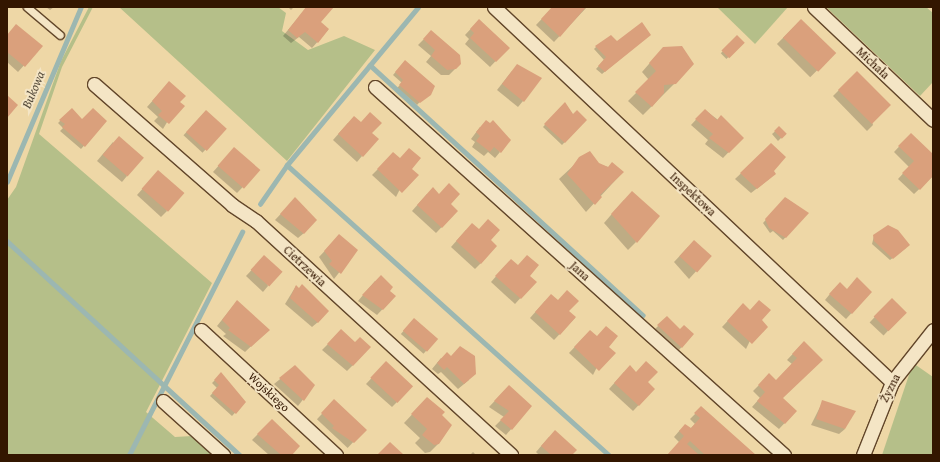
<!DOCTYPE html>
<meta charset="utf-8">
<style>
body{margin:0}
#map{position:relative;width:940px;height:462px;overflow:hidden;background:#eed7a6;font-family:"Gentium Book Plus",serif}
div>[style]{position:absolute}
.green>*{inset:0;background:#b5bf89}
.shadow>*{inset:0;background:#0003;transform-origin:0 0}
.stream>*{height:4.5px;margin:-2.25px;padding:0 2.25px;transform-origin:2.25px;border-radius:2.25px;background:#9cb7b1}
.building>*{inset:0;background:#daa07c;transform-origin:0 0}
.roads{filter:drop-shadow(1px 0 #62462a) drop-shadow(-1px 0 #62462a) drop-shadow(0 1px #62462a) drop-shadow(0 -1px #62462a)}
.service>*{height:7px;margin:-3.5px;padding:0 3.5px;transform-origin:3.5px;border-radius:3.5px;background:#f4e5c5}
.minor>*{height:13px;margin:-6.5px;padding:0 6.5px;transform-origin:6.5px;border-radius:6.5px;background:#f4e5c5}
span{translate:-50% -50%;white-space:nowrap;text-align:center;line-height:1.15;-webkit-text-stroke:4px #f4e5c5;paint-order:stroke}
.street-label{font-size:12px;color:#331600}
.water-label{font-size:13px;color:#584e3e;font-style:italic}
.frame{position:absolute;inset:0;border:8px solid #331600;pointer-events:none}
</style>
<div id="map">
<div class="green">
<i style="clip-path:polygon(89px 7px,93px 7px,62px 67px,39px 134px,212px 283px,146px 412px,175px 437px,192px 436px,213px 455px,7px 455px,7px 200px,16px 187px,61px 61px)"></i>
<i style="clip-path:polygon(119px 7px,278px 7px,286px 13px,282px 31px,308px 50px,344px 36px,375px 50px,287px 161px)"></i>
<i style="clip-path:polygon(717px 7px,788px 7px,755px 44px)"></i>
<i style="clip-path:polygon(826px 7px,926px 7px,933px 13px,933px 82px,920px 96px)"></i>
<i style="clip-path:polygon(913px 363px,933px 377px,933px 455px,882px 455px)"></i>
</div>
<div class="shadow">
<i style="clip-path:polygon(46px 7px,54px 7px,50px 10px)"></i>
<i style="clip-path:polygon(288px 7px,294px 7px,291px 10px)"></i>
<i style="clip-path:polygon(307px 7px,332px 7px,319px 22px,328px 30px,312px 48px,299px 37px,291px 43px,283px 36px)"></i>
<i style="clip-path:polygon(553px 7px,587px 7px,554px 42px,536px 25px)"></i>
<i style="clip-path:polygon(479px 20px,508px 48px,490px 67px,465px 44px,469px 39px,465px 35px)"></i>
<i style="left:801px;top:20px;width:47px;height:34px;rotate:45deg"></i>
<i style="clip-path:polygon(7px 35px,41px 46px,18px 72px,7px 62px)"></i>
<i style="clip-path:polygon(426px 37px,455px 69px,449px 75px,441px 75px,426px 62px,431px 56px,418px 45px)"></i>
<i style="clip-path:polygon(647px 37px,602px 74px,596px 69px,604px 60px,594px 49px,596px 47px)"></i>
<i style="left:737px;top:37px;width:8px;height:23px;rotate:45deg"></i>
<i style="clip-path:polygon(655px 57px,675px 83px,643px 115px,628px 101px,649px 80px,642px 72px)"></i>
<i style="clip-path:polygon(405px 61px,434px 86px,417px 105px,397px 88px,402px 83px,393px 75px)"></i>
<i style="clip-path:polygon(512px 71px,523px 101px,518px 107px,497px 90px)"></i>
<i style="clip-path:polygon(857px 72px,873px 125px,867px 131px,833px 96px)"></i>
<i style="clip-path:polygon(164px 88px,179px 102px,163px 129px,154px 121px,158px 117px,147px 107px)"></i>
<i style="clip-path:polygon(565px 103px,573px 115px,586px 120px,562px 145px,543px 127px)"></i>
<i style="clip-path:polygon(72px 109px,82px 121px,106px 121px,81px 149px,60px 131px,63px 128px,58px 123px)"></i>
<i style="clip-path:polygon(705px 110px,742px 138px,723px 158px,705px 144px,708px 140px,691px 125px)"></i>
<i style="left:206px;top:111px;width:26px;height:33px;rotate:43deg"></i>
<i style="clip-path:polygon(348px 123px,362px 156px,357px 162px,333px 140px)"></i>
<i style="clip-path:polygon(480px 127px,500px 152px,495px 158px,488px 152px,484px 156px,472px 147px,475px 142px,471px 139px)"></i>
<i style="clip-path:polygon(779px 128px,785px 134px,778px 141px,772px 134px)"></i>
<i style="clip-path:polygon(911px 134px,933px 156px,933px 176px,914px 194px,898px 179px,909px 167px,894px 152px)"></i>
<i style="clip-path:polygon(113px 142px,127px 176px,122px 182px,97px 161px)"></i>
<i style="clip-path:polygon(771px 145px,769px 179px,751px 193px,735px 179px)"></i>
<i style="clip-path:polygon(587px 153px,599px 164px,623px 172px,586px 212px,559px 179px)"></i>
<i style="clip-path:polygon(229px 154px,259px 170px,237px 193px,213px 172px)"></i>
<i style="clip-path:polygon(388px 159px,410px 169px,396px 197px,372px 175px)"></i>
<i style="clip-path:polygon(153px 177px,167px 211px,161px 217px,137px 195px)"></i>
<i style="clip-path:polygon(427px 194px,457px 211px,436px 233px,412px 211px)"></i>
<i style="clip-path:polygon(786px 198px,807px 213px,783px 240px,773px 231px,770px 233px,763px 223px)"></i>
<i style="clip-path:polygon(624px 200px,636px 242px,628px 250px,604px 223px)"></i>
<i style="clip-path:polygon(290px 204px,304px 233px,298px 238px,275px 220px)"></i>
<i style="clip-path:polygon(466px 230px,481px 263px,475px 269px,451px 247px)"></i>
<i style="clip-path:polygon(874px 236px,906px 248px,890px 260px,872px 244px)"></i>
<i style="clip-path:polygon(334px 241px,356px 251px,334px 279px,319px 257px)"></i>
<i style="clip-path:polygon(688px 247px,710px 256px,689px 279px,674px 262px)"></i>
<i style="clip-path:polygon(259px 262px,268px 286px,263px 292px,246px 276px)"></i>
<i style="clip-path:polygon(506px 265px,535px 282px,515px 304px,491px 282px)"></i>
<i style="clip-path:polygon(375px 281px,395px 296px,377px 315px,358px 301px)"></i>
<i style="clip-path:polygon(296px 286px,318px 322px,312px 327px,285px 304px)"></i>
<i style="clip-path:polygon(834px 289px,871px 292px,846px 319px,825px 300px)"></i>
<i style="clip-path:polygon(237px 301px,263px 335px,245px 352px,223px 336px,226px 334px,217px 326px)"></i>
<i style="clip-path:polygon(545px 301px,575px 318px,554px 340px,530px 318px)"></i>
<i style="left:886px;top:305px;width:19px;height:24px;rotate:43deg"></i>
<i style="clip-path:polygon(738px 310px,760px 320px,746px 349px,722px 327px)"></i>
<i style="clip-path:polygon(667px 317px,680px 330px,693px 334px,679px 350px,655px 329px)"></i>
<i style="left:414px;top:319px;width:30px;height:20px;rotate:41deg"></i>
<i style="clip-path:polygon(336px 336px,355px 343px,353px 365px,347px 371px,322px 350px)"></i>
<i style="clip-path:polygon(585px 336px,607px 347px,593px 375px,569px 353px)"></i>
<i style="clip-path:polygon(804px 342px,782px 398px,796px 411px,779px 429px,752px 407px,760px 398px,753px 391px,769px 375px,776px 381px,792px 364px,787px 360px)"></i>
<i style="clip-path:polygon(441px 358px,469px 380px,458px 389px,441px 372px,438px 374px,432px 369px)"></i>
<i style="clip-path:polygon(295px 367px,314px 385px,298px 406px,274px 384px)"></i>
<i style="clip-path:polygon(381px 368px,398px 401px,392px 407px,366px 384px)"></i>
<i style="clip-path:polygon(624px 372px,654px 389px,633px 411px,609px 389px)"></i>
<i style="clip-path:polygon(221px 374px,245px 402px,232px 416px,210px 396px,217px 388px,212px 383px)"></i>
<i style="clip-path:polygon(504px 391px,531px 406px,506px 435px,495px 426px,504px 417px,489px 407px)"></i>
<i style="left:334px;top:401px;width:42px;height:25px;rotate:43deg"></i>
<i style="clip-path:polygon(823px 401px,845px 429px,839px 434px,811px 425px)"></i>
<i style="clip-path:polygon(419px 407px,440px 415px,439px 443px,430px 452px,425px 453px,415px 443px,420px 438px,404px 423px)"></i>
<i style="clip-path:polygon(701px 408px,755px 455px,668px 455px,680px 443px,674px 437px,680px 430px,690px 429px,695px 424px,690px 419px)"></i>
<i style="clip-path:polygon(272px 420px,290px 455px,269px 455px,252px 440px)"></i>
<i style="clip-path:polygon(549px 437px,571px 455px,539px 455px,536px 452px)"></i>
<i style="clip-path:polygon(473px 452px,476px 455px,470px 455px)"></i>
</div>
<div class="stream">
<i style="left:370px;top:65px;width:370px;rotate:42.5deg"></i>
<i style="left:287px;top:165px;width:433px;rotate:42deg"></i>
<i style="left:7px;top:182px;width:190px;rotate:-67.1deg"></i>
<i style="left:260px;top:204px;width:47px;rotate:-55.3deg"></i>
<i style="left:287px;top:165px;width:205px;rotate:-50.3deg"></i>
<i style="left:7px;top:241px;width:316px;rotate:42.6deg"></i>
<i style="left:129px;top:455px;width:250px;rotate:-63.1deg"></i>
</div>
<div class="building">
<i style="clip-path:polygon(306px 7px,334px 7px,321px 22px,329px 29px,318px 43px,305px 32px,297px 38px,288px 30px)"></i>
<i style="clip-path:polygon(552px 7px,586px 7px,560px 37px,541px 19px)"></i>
<i style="clip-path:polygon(479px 19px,510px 48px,496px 62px,470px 38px,474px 33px,470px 29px)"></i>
<i style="left:801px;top:19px;width:49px;height:26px;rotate:44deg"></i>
<i style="clip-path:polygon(642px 22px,651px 35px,605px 72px,598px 66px,606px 57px,595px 46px,611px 35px,617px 41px)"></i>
<i style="clip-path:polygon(16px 24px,43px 46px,25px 67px,7px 52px,7px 35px)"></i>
<i style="clip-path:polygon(431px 30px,460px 55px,461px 64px,456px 69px,447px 70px,431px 56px,435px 50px,423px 39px)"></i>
<i style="left:737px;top:35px;width:11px;height:22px;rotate:45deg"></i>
<i style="clip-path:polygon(682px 46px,694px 64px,676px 84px,664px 85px,664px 93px,652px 107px,635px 92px,656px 71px,649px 63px,663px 47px)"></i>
<i style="clip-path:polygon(405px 60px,435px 86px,431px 95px,420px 103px,399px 85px,403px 80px,395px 72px)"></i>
<i style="clip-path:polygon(517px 64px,542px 78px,524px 102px,502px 84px)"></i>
<i style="left:857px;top:71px;width:48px;height:27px;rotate:45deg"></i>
<i style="clip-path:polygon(169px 81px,186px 96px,180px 102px,185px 106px,169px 124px,158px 115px,162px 111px,152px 101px)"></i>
<i style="clip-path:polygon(7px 95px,18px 105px,7px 118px)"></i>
<i style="clip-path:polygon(565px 102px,573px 114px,577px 110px,587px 120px,565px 143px,544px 124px)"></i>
<i style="clip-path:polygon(72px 108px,82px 119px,93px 108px,107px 121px,85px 147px,62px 127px,65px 124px,59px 120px)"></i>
<i style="clip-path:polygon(705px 109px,717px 120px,721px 115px,744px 138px,729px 153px,709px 138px,713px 134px,695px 119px)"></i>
<i style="left:206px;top:110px;width:28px;height:30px;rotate:42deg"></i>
<i style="clip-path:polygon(370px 112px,382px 123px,372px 133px,379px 139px,363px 157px,338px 134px,354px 116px,361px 122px)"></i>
<i style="clip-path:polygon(486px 120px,490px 123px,493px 120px,511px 140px,501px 153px,494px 147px,490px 152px,476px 141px,480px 136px,476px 132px)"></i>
<i style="left:779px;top:126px;width:11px;height:7px;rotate:45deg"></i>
<i style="clip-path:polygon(911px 133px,933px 154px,933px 176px,920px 190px,902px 173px,914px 161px,898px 146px)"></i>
<i style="left:119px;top:136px;width:33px;height:25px;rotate:41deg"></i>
<i style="clip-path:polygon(771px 143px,786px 157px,774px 171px,776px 174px,757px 189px,740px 173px)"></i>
<i style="left:234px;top:147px;width:35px;height:25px;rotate:41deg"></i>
<i style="clip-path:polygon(409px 148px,421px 158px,412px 169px,419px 175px,402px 193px,377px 169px,393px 152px,400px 158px)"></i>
<i style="clip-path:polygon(590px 151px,599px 163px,608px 167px,612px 162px,624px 172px,600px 195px,602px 197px,595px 205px,567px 174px,579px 157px)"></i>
<i style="left:158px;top:170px;width:35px;height:25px;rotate:41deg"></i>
<i style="clip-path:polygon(449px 183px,460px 194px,451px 204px,458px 211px,442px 228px,417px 205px,433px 187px,439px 194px)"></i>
<i style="clip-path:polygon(632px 191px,660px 216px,637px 243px,611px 214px)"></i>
<i style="clip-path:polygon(295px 197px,317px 220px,304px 234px,280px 214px)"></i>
<i style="clip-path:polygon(785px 197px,809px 213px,786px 238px,769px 228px,765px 219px)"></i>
<i style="clip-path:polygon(488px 219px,500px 230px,491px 240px,497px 246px,481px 264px,456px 241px,472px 223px,479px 229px)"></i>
<i style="clip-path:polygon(888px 225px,898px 230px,910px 245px,893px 259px,874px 241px,873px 235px)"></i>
<i style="clip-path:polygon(339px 234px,358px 250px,341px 274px,329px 264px,332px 261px,324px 251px)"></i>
<i style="left:694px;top:240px;width:24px;height:22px;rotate:42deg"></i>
<i style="left:264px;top:255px;width:25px;height:20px;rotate:42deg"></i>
<i style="clip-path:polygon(527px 255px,539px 265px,530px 276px,537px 282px,521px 299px,495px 276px,511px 259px,518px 265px)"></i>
<i style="clip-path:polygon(381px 275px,393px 287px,390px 291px,396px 296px,383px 310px,362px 295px)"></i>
<i style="clip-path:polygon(857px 277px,872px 292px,852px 314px,829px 294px,840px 282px,847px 289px)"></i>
<i style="clip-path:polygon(302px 284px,329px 311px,318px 323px,290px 298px,296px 285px,299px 288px)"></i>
<i style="clip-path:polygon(567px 290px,579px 301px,569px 311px,576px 317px,560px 335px,535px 312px,551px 294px,558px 300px)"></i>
<i style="left:892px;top:298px;width:21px;height:26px;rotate:45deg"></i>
<i style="clip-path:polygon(237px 300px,270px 330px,251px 347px,228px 330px,230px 328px,222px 320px)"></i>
<i style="clip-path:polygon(759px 300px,771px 310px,762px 320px,768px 327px,752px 344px,727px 321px,743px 303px,750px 310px)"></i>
<i style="clip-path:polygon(667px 316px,680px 329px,684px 325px,694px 334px,682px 348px,657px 325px)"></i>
<i style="left:414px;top:318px;width:32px;height:17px;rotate:41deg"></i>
<i style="clip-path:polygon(606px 326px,618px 336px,609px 347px,616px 353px,599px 371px,574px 347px,590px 330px,597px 336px)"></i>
<i style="clip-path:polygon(341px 329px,355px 342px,360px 337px,371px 347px,353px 366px,327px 344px)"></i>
<i style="clip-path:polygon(804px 341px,823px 360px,783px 398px,797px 411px,785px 424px,757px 401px,765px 392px,758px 385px,769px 373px,776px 380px,797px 358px,792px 354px)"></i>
<i style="clip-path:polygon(460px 346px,475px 356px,476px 374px,464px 384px,447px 367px,444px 370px,437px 363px,447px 352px,451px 356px)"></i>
<i style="left:386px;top:361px;width:37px;height:23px;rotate:43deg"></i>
<i style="clip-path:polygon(646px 361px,658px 372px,648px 382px,655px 389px,639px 406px,614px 383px,630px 365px,636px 372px)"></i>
<i style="clip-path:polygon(295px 365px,315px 385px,304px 401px,279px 378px)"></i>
<i style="clip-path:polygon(221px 372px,246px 402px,236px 414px,212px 393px,219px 385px,214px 380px)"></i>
<i style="clip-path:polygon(509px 385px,532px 406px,512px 430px,500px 420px,509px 411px,494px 401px)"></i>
<i style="clip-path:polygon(427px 397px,445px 412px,442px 415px,452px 425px,439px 444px,434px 445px,422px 435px,427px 429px,411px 414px)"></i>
<i style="clip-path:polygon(334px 399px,367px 430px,354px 443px,332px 428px,334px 426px,321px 413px)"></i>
<i style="clip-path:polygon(822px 400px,856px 411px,845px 429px,816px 419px)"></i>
<i style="clip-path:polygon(701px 406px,756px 455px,705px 455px,690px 441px,687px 444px,699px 455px,667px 455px,684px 436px,679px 431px,685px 424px,691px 428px,700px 418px,694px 413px)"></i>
<i style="clip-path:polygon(272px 419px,300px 446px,292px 455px,281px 455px,257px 434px)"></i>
<i style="clip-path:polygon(555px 430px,577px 450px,572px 455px,551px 455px,541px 446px)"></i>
<i style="clip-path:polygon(390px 442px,404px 455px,377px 455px)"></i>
</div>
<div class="roads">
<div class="service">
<i style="left:27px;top:7px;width:43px;rotate:40.3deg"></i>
</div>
<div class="minor">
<i style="left:494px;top:7px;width:547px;rotate:43.3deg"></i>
<i style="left:814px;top:7px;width:164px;rotate:43.5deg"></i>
<i style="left:94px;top:84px;width:184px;rotate:41.2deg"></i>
<i style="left:232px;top:205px;width:29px;rotate:34deg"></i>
<i style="left:256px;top:221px;width:346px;rotate:42.5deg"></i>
<i style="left:375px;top:87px;width:550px;rotate:41.98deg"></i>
<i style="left:201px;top:330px;width:184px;rotate:42.8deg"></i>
<i style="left:163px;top:401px;width:81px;rotate:42deg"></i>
<i style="left:863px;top:455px;width:79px;rotate:-68.3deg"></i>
<i style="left:892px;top:382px;width:66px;rotate:-51.7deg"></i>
</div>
</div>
<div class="street-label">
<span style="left:873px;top:63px;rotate:43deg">Michała</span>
<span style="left:693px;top:194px;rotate:43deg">Inspektowa</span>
<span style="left:305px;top:266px;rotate:43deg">Cietrzewia</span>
<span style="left:580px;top:271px;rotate:42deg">Jana</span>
<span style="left:890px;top:388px;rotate:-63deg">Żyzna</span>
<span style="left:269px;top:392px;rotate:43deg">Wojskiego</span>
</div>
<div class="water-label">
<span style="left:34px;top:90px;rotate:-67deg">Bukowa</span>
</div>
<div class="frame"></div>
</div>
